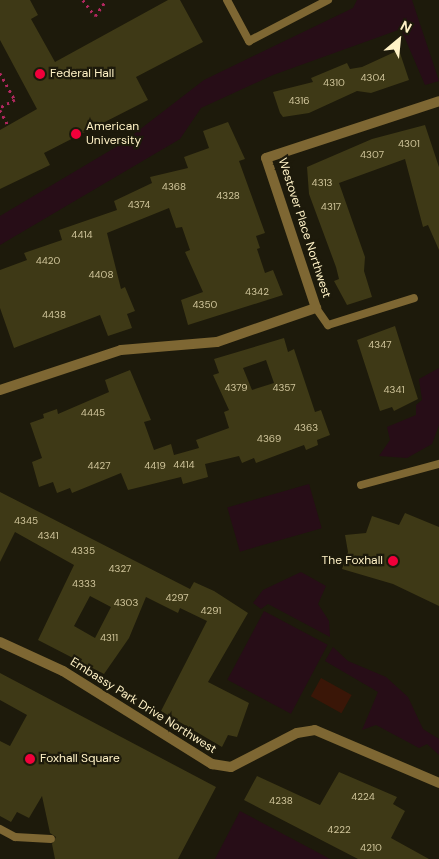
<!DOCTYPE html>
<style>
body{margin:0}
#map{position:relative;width:439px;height:859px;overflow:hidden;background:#1d1a0b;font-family:"DM Sans",sans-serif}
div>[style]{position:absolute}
.green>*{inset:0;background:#270d17;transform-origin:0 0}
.water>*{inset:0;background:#3a1607;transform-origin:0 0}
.building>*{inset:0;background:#3e3916}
.path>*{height:2.5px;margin-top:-1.25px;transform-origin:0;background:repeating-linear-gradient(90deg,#b1285f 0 2.5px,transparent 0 6.5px)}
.service>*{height:8px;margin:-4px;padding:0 4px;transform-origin:4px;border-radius:4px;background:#7e6733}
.minor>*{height:10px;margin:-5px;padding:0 5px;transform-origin:5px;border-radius:5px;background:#7e6733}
.dots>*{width:14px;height:14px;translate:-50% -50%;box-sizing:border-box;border:2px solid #1d1a0b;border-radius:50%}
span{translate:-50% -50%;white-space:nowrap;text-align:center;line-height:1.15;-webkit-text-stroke:4.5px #1d1a0b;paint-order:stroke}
.number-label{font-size:10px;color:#cfc49a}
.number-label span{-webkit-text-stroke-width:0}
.poi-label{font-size:12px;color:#fff2c6}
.left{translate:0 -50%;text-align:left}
.right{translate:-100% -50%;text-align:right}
.street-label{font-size:12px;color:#fff2c6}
.north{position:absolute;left:374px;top:15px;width:50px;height:50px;-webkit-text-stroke:4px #1d1a0b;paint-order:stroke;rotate:28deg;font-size:14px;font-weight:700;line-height:20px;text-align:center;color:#fff2c6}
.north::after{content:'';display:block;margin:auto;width:18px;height:22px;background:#fff2c6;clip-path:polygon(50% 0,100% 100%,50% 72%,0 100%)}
</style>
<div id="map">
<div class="green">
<i style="clip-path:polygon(357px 0,412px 0,439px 81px,425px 85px,401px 29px,273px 75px,201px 108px,180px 139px,0 245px,0 216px,121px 144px,204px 80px,353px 8px)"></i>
<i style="clip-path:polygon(439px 368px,439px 425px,432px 444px,407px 458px,379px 456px,390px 440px,387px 427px,416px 415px,416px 405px,422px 400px,419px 379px)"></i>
<i style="left:309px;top:484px;width:46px;height:85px;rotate:74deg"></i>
<i style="clip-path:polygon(301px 572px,326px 586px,318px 604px,329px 621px,330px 637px,268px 604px,261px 609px,253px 603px,263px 590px)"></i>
<i style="left:264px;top:611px;width:72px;height:78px;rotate:28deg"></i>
<i style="clip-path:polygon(333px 647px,348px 661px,386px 677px,408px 697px,423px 729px,439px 739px,439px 755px,427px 744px,419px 748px,376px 725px,362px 730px,378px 692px,325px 661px)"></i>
<i style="clip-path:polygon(240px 811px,330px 859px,215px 859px)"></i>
</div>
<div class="water">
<i style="left:321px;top:678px;width:35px;height:21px;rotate:29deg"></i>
</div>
<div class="building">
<i style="clip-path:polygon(0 0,30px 0,38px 15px,31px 19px,55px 62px,168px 0,180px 0,203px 42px,136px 77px,148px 100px,44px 153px,50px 165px,0 189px,0 130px,37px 109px,0 40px)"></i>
<i style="clip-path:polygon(399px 50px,409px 80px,371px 93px,357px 91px,309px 113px,283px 117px,280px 113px,273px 92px,313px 82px,311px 78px,347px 63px,350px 69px,362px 67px)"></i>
<i style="clip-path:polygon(228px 122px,245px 159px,239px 161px,265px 233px,256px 236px,260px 248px,257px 249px,265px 273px,273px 270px,283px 295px,188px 325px,181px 300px,203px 292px,185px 252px,190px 250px,182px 227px,176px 228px,169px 208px,107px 233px,121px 289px,125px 287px,135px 311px,127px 314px,132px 328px,108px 336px,100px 315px,14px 348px,0 308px,0 270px,27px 260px,24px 253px,62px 240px,59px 230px,117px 210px,114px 201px,152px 183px,150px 177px,188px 168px,184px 157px,209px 148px,203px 131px)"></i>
<i style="clip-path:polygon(425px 125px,439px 167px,439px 250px,428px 225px,423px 227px,405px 159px,339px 183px,365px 257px,364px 271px,372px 297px,347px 305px,334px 281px,339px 279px,336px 267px,309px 194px,307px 167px,372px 139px)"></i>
<i style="clip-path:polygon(395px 326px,418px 399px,394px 411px,392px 407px,380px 411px,357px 340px)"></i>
<i style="clip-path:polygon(evenodd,284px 338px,288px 352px,294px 349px,315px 412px,321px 410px,330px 435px,317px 440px,318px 445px,306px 450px,304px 445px,256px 463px,254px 458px,242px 463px,239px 456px,205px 464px,208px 477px,183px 484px,181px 477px,128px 490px,121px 473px,72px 493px,70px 488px,57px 493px,53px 482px,39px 487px,32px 462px,42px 458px,30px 423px,44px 418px,43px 414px,57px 409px,58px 414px,109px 392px,105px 380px,130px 370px,151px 420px,144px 422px,154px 450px,171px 444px,174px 455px,199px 448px,196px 440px,229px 428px,224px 412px,229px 410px,213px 375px,219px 373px,214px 359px,284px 338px,266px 360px,274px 383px,252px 390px,243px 368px,266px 360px)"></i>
<i style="clip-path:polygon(evenodd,0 492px,190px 589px,194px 582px,214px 591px,248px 613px,208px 682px,249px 703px,237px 737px,228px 735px,222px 747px,161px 711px,207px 621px,180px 608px,178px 613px,146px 597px,129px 638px,104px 674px,38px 640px,74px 565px,15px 532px,0 562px,0 492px,90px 596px,111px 607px,95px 638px,74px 626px,90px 596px)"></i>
<i style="clip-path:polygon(405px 513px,439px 527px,439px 606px,393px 584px,342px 569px,348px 552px,345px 535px,366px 533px,372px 516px,399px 525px)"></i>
<i style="clip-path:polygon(0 673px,216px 787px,178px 859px,55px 859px,52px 844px,56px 837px,50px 833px,42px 796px,29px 818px,17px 812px,11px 822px,0 816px,0 741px,10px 746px,27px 715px,0 700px)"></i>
<i style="clip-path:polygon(339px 772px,397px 797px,393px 804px,405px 811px,391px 838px,429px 859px,358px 859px,244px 800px,257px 776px,320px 805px)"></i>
</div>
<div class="path">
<i style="left:83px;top:0;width:20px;rotate:53deg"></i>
<i style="left:95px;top:16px;width:19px;rotate:-55deg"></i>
<i style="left:0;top:73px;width:31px;rotate:61deg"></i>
<i style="left:15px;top:100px;width:17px;rotate:152deg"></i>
<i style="left:0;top:110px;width:17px;rotate:62deg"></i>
</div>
<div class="service">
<i style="left:227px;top:0;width:47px;rotate:61.8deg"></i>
<i style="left:249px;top:41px;width:89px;rotate:-27.4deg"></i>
<i style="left:316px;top:308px;width:21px;rotate:55deg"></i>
<i style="left:328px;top:325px;width:90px;rotate:-17.4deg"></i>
<i style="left:361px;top:485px;width:81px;rotate:-15.1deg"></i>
<i style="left:0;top:829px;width:17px;rotate:28deg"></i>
<i style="left:15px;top:837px;width:36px;rotate:3deg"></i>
</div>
<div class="minor">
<i style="left:0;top:390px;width:127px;rotate:-18.3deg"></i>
<i style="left:121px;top:350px;width:96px;rotate:-4.8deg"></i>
<i style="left:217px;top:342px;width:105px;rotate:-19deg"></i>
<i style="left:316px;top:308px;width:158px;rotate:-108.4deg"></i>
<i style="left:266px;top:158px;width:182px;rotate:-18.2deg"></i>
<i style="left:0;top:642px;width:69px;rotate:24.7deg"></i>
<i style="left:63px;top:671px;width:176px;rotate:32deg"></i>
<i style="left:212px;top:764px;width:19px;rotate:9deg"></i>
<i style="left:231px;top:767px;width:74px;rotate:-27.3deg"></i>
<i style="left:297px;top:733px;width:18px;rotate:-9deg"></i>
<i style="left:315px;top:730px;width:135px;rotate:23.1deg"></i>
</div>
<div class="dots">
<i style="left:40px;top:74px;background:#f1003a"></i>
<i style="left:76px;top:134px;background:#f1003a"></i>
<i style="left:393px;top:561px;background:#f1003a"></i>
<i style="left:30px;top:759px;background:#f1003a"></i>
</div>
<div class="number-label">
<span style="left:373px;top:78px">4304</span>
<span style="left:334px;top:83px">4310</span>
<span style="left:299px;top:101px">4316</span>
<span style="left:409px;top:144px">4301</span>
<span style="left:372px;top:155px">4307</span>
<span style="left:322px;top:183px">4313</span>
<span style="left:174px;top:187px">4368</span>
<span style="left:228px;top:196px">4328</span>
<span style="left:139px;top:205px">4374</span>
<span style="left:331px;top:207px">4317</span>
<span style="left:82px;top:235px">4414</span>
<span style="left:48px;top:261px">4420</span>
<span style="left:101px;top:275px">4408</span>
<span style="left:257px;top:292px">4342</span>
<span style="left:205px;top:305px">4350</span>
<span style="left:54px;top:315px">4438</span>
<span style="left:380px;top:345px">4347</span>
<span style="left:236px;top:388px">4379</span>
<span style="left:284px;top:388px">4357</span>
<span style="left:394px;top:390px">4341</span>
<span style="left:93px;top:413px">4445</span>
<span style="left:306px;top:428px">4363</span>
<span style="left:269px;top:439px">4369</span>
<span style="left:184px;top:465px">4414</span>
<span style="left:99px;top:466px">4427</span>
<span style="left:155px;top:466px">4419</span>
<span style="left:26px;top:521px">4345</span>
<span style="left:48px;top:536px">4341</span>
<span style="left:83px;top:551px">4335</span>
<span style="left:120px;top:569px">4327</span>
<span style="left:84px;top:584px">4333</span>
<span style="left:177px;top:598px">4297</span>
<span style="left:126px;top:603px">4303</span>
<span style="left:211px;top:611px">4291</span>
<span style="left:109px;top:638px">4311</span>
<span style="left:363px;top:797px">4224</span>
<span style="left:281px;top:801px">4238</span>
<span style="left:339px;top:830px">4222</span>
<span style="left:371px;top:848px">4210</span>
</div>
<div class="poi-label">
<span class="left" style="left:50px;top:74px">Federal Hall</span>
<span class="left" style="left:86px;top:134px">American<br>University</span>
<span class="right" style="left:383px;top:561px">The Foxhall</span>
<span class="left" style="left:40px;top:759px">Foxhall Square</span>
</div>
<div class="street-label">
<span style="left:304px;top:228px;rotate:72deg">Westover Place Northwest</span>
<span style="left:143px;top:706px;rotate:32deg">Embassy Park Drive Northwest</span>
</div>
<div class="north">N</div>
</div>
